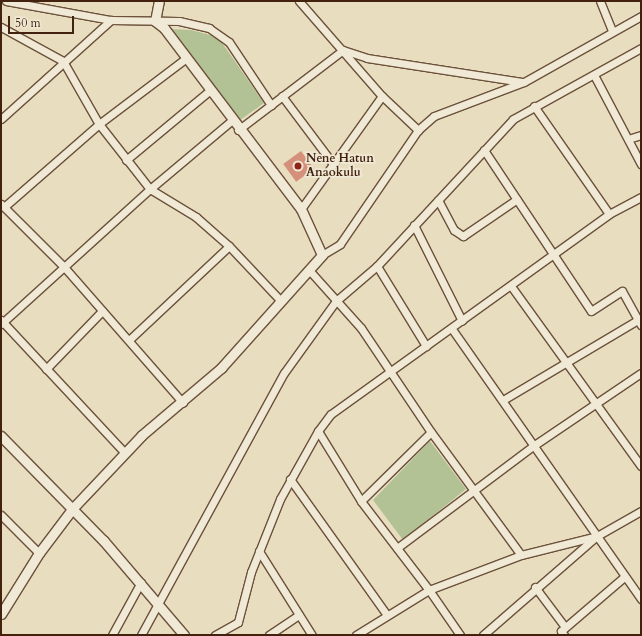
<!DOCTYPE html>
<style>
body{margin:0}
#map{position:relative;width:642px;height:636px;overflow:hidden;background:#e8ddbf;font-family:Cardo,serif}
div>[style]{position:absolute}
.green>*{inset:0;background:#b3c295}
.building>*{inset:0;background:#d4907a;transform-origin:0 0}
.roads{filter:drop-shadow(1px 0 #6c513b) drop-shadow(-1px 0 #6c513b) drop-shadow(0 1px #6c513b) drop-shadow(0 -1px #6c513b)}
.minor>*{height:7px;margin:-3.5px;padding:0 3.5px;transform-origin:3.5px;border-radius:3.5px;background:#f0e9d5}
.tertiary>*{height:9px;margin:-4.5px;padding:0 4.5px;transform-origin:4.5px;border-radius:4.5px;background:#f0e9d5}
.dots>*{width:11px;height:11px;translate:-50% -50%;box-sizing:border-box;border:2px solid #f0e9d5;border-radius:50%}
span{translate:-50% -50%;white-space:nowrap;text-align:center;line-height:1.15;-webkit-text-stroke:3.5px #f0e9d5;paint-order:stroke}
.poi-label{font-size:12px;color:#42220f;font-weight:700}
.left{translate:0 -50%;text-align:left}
.frame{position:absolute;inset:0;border:2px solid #42220f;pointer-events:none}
.scale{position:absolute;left:8px;top:16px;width:66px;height:18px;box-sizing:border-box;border:2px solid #42220f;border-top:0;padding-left:5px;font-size:12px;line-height:14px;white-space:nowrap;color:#42220f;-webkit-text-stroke:3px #f0e9d5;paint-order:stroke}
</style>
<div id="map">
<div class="green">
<i style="clip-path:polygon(169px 29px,191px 30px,218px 37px,264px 103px,236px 123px)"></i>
<i style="clip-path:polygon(430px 441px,466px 489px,403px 540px,373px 500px)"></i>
</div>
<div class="building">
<i style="left:301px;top:151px;width:22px;height:22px;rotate:54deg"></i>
</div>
<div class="roads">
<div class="minor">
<i style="left:6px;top:1px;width:107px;rotate:10.3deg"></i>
<i style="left:111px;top:20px;width:68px;rotate:0.8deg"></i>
<i style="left:179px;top:21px;width:31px;rotate:13deg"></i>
<i style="left:209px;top:28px;width:24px;rotate:35deg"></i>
<i style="left:229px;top:42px;width:76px;rotate:56.3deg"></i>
<i style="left:299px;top:1px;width:126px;rotate:48.9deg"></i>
<i style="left:382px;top:96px;width:50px;rotate:43.4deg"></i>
<i style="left:600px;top:1px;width:32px;rotate:68deg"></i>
<i style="left:1px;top:27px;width:71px;rotate:28.7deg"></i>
<i style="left:63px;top:61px;width:73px;rotate:60.3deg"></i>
<i style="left:99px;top:124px;width:83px;rotate:51.9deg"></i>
<i style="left:150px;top:189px;width:54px;rotate:31.3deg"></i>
<i style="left:196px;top:217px;width:44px;rotate:41.3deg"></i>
<i style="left:229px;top:246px;width:74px;rotate:46.6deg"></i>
<i style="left:594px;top:75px;width:101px;rotate:62.2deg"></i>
<i style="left:282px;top:96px;width:85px;rotate:53.1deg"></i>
<i style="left:534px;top:106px;width:131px;rotate:55.2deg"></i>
<i style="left:1px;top:119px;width:148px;rotate:-42deg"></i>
<i style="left:238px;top:130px;width:132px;rotate:-37.3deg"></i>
<i style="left:343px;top:50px;width:25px;rotate:18deg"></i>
<i style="left:367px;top:58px;width:157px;rotate:8.8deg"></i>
<i style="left:628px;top:139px;width:14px;rotate:-17deg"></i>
<i style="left:484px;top:150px;width:193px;rotate:56.4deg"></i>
<i style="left:591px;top:311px;width:37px;rotate:-33deg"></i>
<i style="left:622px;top:291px;width:39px;rotate:61deg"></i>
<i style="left:126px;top:160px;width:108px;rotate:-39.7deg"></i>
<i style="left:438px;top:200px;width:34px;rotate:62deg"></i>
<i style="left:454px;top:230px;width:11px;rotate:34deg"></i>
<i style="left:463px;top:236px;width:65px;rotate:-34.4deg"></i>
<i style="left:1px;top:204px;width:91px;rotate:45deg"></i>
<i style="left:65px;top:268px;width:179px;rotate:48.8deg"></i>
<i style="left:4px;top:207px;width:126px;rotate:-41.1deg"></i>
<i style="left:99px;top:124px;width:108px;rotate:-37.1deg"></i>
<i style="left:301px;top:209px;width:139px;rotate:-54.4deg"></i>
<i style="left:414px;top:225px;width:107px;rotate:63.4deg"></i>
<i style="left:322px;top:255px;width:21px;rotate:-31deg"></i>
<i style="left:340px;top:244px;width:138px;rotate:-55.6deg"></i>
<i style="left:418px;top:130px;width:21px;rotate:-41deg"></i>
<i style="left:434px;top:116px;width:96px;rotate:-20.7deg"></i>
<i style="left:524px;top:82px;width:134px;rotate:-29.4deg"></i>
<i style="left:377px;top:266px;width:94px;rotate:58.5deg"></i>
<i style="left:309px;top:270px;width:78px;rotate:48.1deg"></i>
<i style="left:361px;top:328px;width:125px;rotate:56.1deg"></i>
<i style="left:431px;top:432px;width:152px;rotate:53.8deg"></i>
<i style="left:521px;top:555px;width:98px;rotate:159.2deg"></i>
<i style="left:429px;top:590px;width:112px;rotate:-127.4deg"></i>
<i style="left:361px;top:501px;width:82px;rotate:-121.6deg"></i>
<i style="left:511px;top:286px;width:222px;rotate:54.2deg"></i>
<i style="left:1px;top:320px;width:182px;rotate:47deg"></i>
<i style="left:1px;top:324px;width:201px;rotate:-42.2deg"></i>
<i style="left:150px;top:189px;width:106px;rotate:-40deg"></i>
<i style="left:452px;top:329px;width:330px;rotate:55deg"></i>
<i style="left:129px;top:340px;width:137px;rotate:-43.2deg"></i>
<i style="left:46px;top:369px;width:81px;rotate:-46deg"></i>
<i style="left:503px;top:400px;width:161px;rotate:-30.7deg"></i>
<i style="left:290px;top:479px;width:167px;rotate:54.5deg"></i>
<i style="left:361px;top:501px;width:98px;rotate:-44.6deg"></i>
<i style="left:1px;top:515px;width:54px;rotate:45deg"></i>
<i style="left:397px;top:548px;width:170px;rotate:-36.9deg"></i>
<i style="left:533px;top:446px;width:130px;rotate:-34.1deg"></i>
<i style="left:259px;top:551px;width:99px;rotate:57.8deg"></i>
<i style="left:521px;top:555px;width:78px;rotate:-14deg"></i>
<i style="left:597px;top:536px;width:51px;rotate:-29.6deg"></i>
<i style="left:535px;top:587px;width:50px;rotate:53.1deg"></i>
<i style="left:112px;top:635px;width:60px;rotate:-61.3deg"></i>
<i style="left:141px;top:635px;width:298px;rotate:-61.4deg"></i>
<i style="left:284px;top:373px;width:89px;rotate:-54.2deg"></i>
<i style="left:336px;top:301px;width:54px;rotate:-40.5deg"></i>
<i style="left:377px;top:266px;width:200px;rotate:-47.2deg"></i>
<i style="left:513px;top:119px;width:146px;rotate:-29deg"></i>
<i style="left:215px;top:635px;width:26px;rotate:-29deg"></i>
<i style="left:238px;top:622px;width:52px;rotate:-75.4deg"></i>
<i style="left:251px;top:572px;width:79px;rotate:-68.3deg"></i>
<i style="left:280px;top:499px;width:78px;rotate:-60.8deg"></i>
<i style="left:318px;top:431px;width:21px;rotate:-53deg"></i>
<i style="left:331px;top:414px;width:342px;rotate:-35.7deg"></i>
<i style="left:609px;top:214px;width:36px;rotate:-28deg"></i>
<i style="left:269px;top:635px;width:36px;rotate:-34deg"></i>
<i style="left:356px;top:635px;width:86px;rotate:-31.7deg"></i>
<i style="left:429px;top:590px;width:55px;rotate:55.4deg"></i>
<i style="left:483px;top:635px;width:151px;rotate:-41deg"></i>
<i style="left:564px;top:635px;width:5px;rotate:-127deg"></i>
<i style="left:561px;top:631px;width:83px;rotate:-40.6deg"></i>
</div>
<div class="tertiary">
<i style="left:1px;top:436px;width:146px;rotate:45.6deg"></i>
<i style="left:103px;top:540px;width:125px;rotate:49.5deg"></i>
<i style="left:1px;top:614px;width:72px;rotate:-58.1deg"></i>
<i style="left:39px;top:553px;width:56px;rotate:-52.9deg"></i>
<i style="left:73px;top:508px;width:100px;rotate:-46.6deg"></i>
<i style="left:142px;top:435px;width:104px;rotate:-40.3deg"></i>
<i style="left:221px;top:368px;width:152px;rotate:-48.2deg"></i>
<i style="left:322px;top:255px;width:51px;rotate:-114.5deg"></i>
<i style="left:301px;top:209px;width:227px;rotate:-127.1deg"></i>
<i style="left:164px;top:28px;width:11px;rotate:-142deg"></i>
<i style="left:155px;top:21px;width:20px;rotate:-79deg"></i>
</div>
</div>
<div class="dots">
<i style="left:298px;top:166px;background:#8f2418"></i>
</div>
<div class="poi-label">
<span class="left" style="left:306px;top:166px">Nene Hatun<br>Anaokulu</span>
</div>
<div class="frame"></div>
<div class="scale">50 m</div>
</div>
